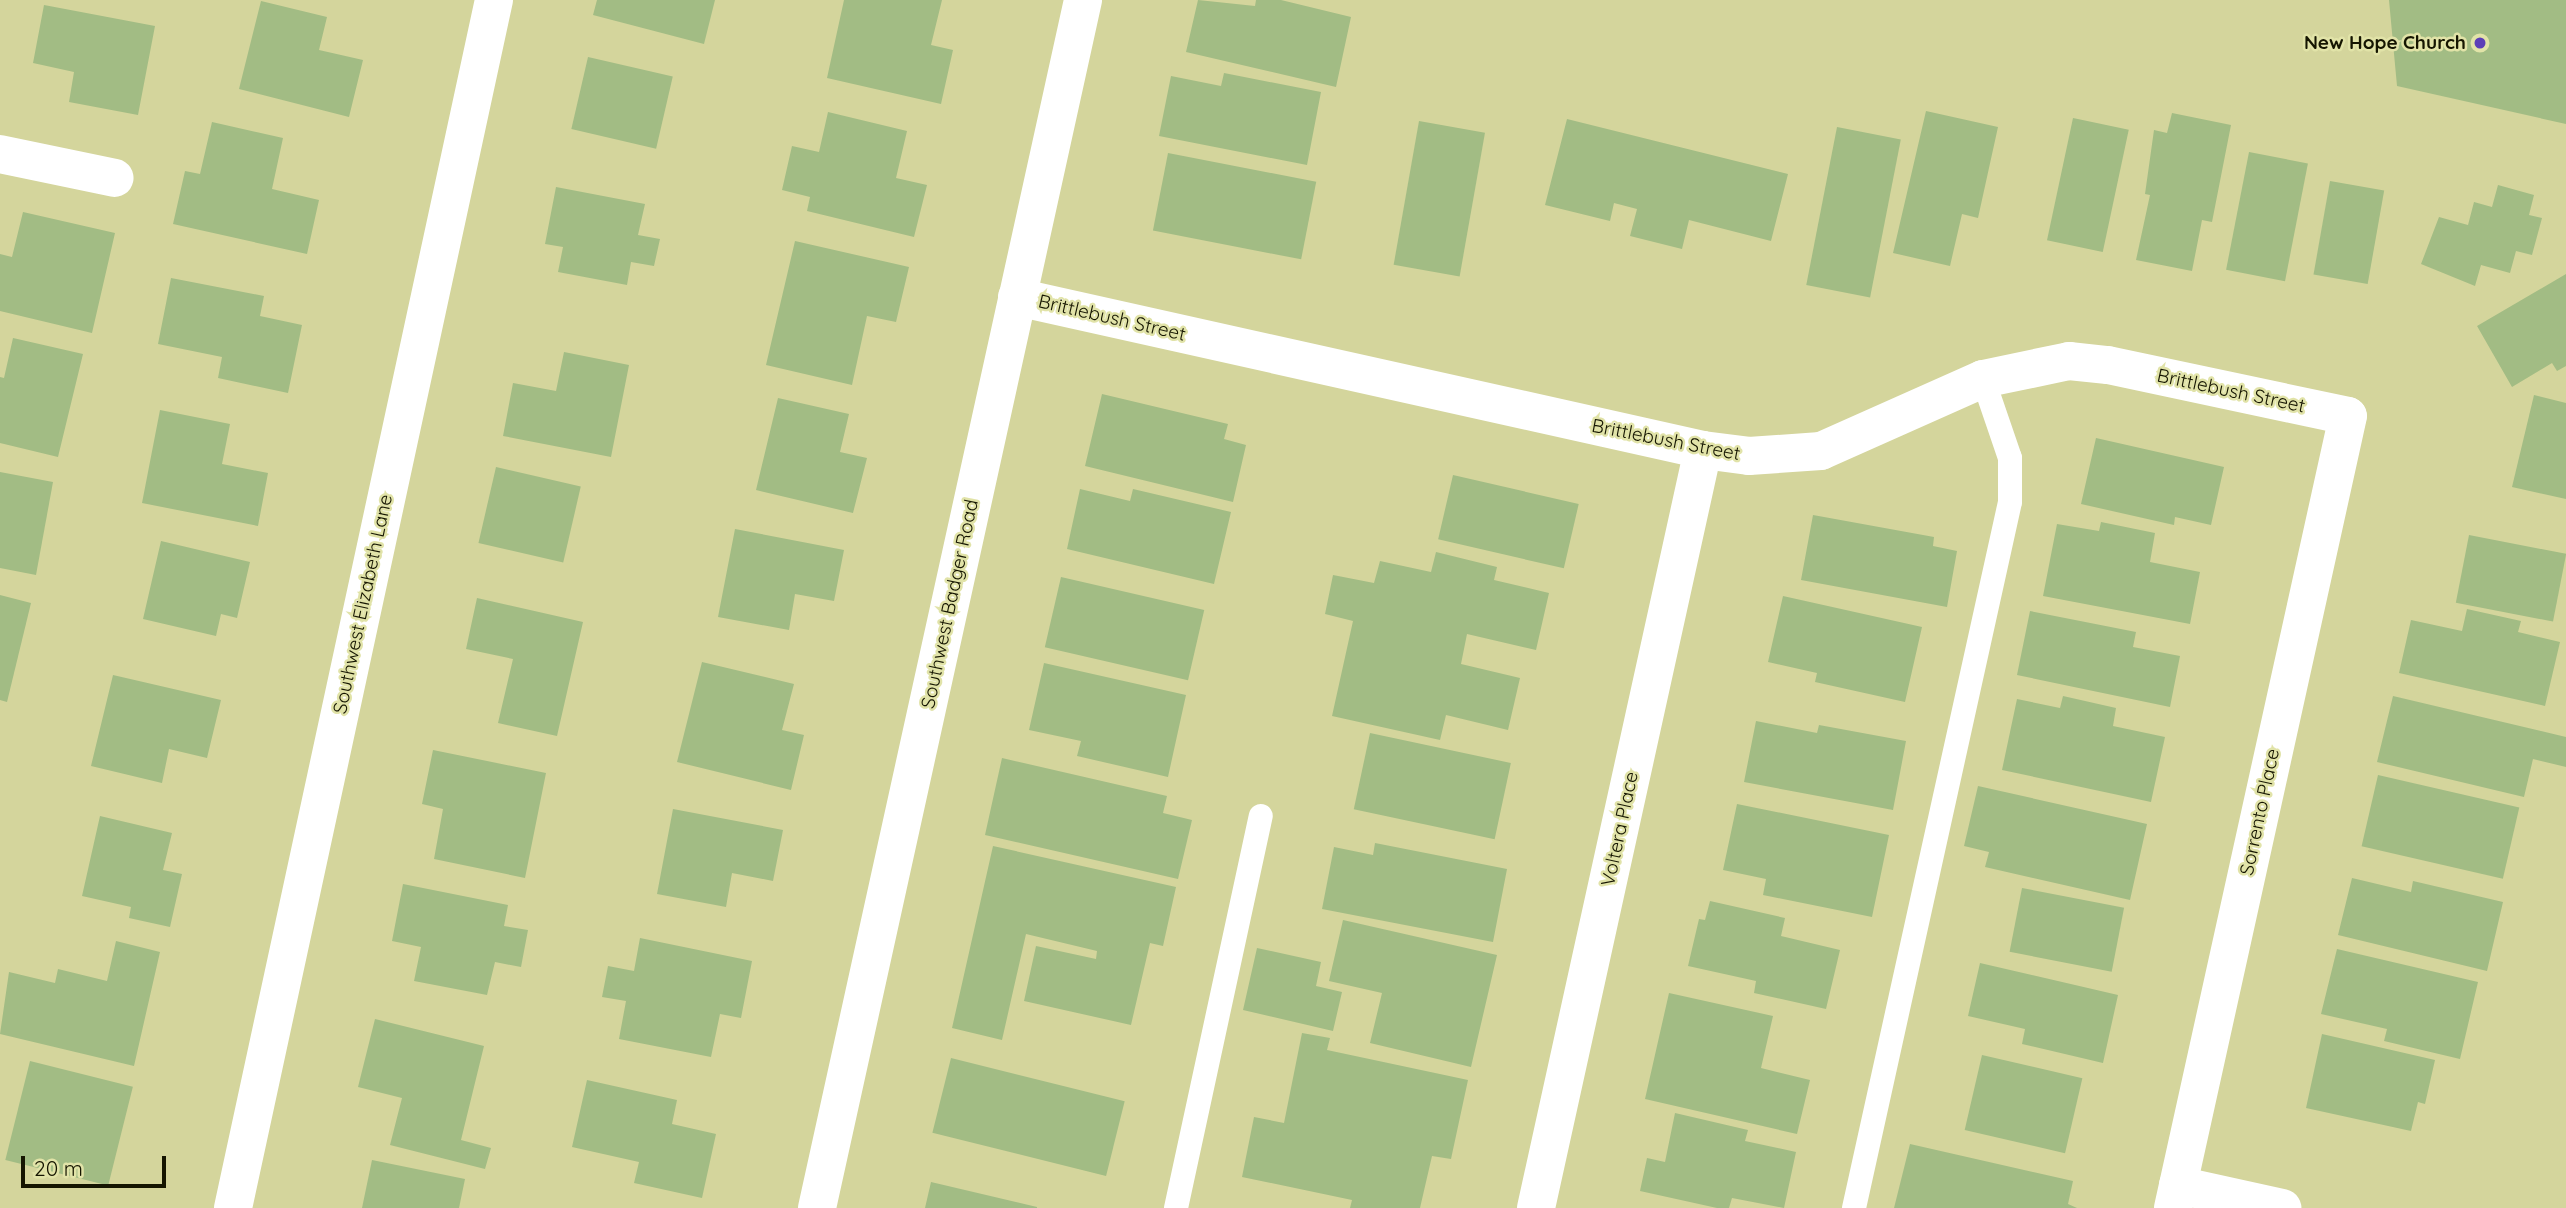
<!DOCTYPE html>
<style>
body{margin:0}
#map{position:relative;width:2566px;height:1208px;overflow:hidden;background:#d4d59c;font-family:Quicksand,sans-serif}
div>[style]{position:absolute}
.building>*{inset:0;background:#a2bc84;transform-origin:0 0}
.service>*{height:24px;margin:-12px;padding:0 12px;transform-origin:12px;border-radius:12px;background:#fff}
.minor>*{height:38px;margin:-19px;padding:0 19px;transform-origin:19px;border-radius:19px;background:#fff}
.dots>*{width:19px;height:19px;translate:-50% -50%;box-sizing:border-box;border:4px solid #e1e3a8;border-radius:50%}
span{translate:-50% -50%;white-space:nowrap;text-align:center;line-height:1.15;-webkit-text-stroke:5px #e1e3a8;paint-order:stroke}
.poi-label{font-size:19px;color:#151501;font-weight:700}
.right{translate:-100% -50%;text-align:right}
.street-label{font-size:19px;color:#151501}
.scale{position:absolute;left:21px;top:1156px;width:145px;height:32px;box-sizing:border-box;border:4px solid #151501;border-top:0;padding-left:9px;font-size:21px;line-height:24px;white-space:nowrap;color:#151501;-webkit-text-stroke:5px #e1e3a8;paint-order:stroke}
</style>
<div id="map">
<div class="building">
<i style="clip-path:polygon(597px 0,715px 0,704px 44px,593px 15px)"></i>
<i style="clip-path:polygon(844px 0,942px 0,931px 45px,953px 50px,941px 104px,827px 78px)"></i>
<i style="clip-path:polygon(1198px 0,1255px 6px,1256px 0,1281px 0,1351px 17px,1336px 87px,1186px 52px)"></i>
<i style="clip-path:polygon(2389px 0,2566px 0,2566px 124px,2397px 86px)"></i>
<i style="clip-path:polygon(261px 1px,327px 17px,319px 50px,363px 60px,349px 117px,239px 89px)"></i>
<i style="clip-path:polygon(44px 5px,155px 26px,138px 115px,69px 102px,74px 72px,33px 63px)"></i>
<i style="left:588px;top:57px;width:87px;height:74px;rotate:13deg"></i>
<i style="clip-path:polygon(1224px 73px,1321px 92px,1307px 165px,1159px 136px,1171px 76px,1221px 86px)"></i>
<i style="clip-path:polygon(1926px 111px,1998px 127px,1978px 218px,1962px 214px,1950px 266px,1893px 253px)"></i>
<i style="clip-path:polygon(828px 112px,907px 131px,896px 178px,927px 185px,914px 237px,807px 211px,810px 197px,782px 190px,792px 146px,819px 152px)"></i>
<i style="clip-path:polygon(2172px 113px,2231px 125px,2212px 222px,2202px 220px,2192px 271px,2136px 260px,2150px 195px,2145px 194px,2154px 130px,2167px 133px)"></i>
<i style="left:2073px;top:118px;width:57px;height:125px;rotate:12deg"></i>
<i style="clip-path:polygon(1567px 119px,1788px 174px,1771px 241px,1689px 220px,1682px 249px,1630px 236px,1637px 209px,1614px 203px,1610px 221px,1545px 205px)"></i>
<i style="left:1419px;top:121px;width:67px;height:146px;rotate:10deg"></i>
<i style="clip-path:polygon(212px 122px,283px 138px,272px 189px,319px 200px,307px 254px,173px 224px,185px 171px,200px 174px)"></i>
<i style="left:1837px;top:127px;width:65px;height:161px;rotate:11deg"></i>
<i style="left:2249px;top:152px;width:60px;height:120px;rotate:11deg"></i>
<i style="left:1168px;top:153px;width:151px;height:79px;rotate:11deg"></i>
<i style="left:2330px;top:181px;width:55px;height:95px;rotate:10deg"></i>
<i style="clip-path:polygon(2498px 185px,2534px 195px,2529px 215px,2542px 218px,2532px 255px,2516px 251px,2510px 273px,2481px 265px,2475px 286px,2421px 264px,2439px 217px,2468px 225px,2474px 202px,2492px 207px)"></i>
<i style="clip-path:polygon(556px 187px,645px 204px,638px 235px,660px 239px,654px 266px,631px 262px,627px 285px,558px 272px,563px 247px,545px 244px)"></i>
<i style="clip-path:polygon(23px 212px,115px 233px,92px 333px,0 311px,0 254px,12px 257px)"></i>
<i style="clip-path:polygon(795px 241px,909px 267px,896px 322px,867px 316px,852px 385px,766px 365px)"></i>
<i style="clip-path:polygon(2566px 274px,2566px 366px,2557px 371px,2552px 363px,2512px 387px,2477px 326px)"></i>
<i style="clip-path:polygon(171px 278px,264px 296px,260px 316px,302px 325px,288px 393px,218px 378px,222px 357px,158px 344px)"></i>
<i style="clip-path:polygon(13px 338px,83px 354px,58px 457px,0 443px,0 377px,4px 378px)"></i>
<i style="clip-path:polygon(564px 352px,629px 365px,611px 457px,503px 436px,513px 383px,556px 391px)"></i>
<i style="clip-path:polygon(1102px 394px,1228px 424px,1224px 439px,1246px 445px,1233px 502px,1085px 466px)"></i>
<i style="clip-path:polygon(2534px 395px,2566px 403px,2566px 499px,2512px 487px)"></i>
<i style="clip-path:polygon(778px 398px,849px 414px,840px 452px,867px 458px,853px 513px,756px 490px)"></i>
<i style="clip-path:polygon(160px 410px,230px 424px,222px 464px,268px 473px,258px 526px,142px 503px)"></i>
<i style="clip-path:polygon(2096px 438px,2224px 467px,2211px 525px,2175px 517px,2174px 525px,2081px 504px)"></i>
<i style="left:496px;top:467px;width:87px;height:78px;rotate:13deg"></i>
<i style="clip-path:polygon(0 472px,53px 482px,36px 575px,0 568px)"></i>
<i style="left:1453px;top:475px;width:129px;height:66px;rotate:13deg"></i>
<i style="clip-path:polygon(1080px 489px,1130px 501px,1133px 489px,1231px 512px,1214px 584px,1067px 549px)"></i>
<i style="clip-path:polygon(1813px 515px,1934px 537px,1933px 546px,1957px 551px,1947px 607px,1801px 580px)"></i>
<i style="clip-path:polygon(2101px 522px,2155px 533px,2150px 562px,2200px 572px,2190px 624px,2043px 596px,2057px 524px,2099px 531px)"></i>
<i style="clip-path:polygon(735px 529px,844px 550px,834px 601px,795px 594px,789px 630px,718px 617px)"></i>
<i style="left:2469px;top:535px;width:99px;height:69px;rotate:11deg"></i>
<i style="clip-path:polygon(161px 541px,250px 562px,237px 618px,221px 614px,216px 636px,143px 619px)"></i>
<i style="clip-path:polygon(1436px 552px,1497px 567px,1494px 580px,1549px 593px,1536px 650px,1467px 634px,1461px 664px,1520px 678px,1508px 730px,1446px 715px,1440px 740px,1332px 716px,1353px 621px,1325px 614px,1333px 575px,1374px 583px,1380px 561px,1431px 572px)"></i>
<i style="left:1061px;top:577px;width:147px;height:72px;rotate:13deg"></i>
<i style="clip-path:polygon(0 595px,31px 603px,7px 702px,0 700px)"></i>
<i style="clip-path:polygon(1783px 596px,1922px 627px,1905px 702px,1815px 682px,1817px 673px,1768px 662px)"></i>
<i style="clip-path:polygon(477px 598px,583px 622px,557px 736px,498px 723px,513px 659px,466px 649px)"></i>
<i style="clip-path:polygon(2467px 609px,2521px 621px,2518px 632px,2560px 642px,2545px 706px,2399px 673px,2411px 620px,2462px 631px)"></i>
<i style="clip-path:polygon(2030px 611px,2136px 632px,2133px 647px,2180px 656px,2170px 707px,2017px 675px)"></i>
<i style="clip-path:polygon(702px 662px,794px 684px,782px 730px,804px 735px,791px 790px,677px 762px)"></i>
<i style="clip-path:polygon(1044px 663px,1186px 695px,1168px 777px,1077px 756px,1081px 741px,1029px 730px)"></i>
<i style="clip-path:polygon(113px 675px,221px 700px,207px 758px,169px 749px,162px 783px,91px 766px)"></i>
<i style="clip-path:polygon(2063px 696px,2116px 708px,2113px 726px,2165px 737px,2151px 802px,2002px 770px,2017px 699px,2060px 708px)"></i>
<i style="clip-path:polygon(2393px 696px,2566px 737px,2566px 767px,2533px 759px,2524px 797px,2377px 762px)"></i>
<i style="clip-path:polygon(1756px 721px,1817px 733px,1819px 725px,1906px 741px,1893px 810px,1744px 782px)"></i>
<i style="left:1370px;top:733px;width:144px;height:78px;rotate:12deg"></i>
<i style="clip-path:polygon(433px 750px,546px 773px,525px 878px,434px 859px,443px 809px,422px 804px)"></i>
<i style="clip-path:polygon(1002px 758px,1167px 796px,1163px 813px,1192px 820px,1178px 879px,985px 835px)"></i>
<i style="left:2378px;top:775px;width:145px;height:73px;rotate:13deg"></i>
<i style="clip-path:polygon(1978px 786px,2147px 824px,2130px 900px,1985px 867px,1989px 852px,1964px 846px)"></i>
<i style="clip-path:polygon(1737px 804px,1889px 835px,1872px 917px,1763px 895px,1766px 879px,1723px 870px)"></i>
<i style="clip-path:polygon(673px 809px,783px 830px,773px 881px,732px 873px,726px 907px,657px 894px)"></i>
<i style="clip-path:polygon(100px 816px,172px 833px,163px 870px,182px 874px,170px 927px,129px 918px,131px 907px,82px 896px)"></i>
<i style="clip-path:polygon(1375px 843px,1507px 869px,1493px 942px,1322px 909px,1334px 847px,1373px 855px)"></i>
<i style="clip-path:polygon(993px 846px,1176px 887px,1163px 946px,1150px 943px,1131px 1025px,1024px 1001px,1036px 946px,1096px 959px,1097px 951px,1026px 934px,1002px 1040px,952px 1028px)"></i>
<i style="clip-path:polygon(2352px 878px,2411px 892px,2413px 881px,2503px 902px,2487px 971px,2338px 935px)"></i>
<i style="clip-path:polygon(403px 884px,508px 905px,504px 926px,528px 930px,521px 967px,495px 962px,487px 995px,414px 981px,421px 947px,392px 941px)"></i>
<i style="left:2022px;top:888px;width:104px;height:65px;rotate:11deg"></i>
<i style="clip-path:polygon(1710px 901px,1785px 918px,1781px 936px,1840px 950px,1826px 1009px,1754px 993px,1756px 981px,1688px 966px,1699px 919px,1705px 920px)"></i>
<i style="clip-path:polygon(1343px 920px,1497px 955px,1471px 1067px,1370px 1043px,1382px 993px,1329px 981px)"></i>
<i style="clip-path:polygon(640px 938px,752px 961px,741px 1018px,720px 1014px,711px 1057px,619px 1039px,626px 1001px,602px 997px,608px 966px,634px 971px)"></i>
<i style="clip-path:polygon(116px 941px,160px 952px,134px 1066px,0 1034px,9px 972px,55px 983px,58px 969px,107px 981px)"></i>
<i style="clip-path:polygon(1257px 948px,1321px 962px,1316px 986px,1342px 992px,1333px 1031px,1243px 1010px)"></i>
<i style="clip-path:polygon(2337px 949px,2478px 982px,2460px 1059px,2384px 1041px,2387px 1029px,2321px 1014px)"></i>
<i style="clip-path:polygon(1980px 963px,2118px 995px,2103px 1063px,2022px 1044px,2025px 1029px,1968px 1016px)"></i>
<i style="clip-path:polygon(1669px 993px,1773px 1016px,1761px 1068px,1810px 1080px,1797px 1134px,1645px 1099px)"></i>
<i style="clip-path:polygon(375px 1019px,484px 1046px,461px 1140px,491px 1148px,485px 1169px,390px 1145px,402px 1098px,358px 1087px)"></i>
<i style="clip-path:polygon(1302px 1033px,1330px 1038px,1327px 1050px,1468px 1080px,1451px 1159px,1432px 1156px,1420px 1208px,1350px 1208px,1352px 1200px,1242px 1177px,1254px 1117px,1284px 1123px)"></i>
<i style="clip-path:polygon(2322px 1034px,2435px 1060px,2425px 1104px,2418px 1102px,2411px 1131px,2306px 1108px)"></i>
<i style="left:1982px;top:1055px;width:103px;height:77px;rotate:13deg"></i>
<i style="left:951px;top:1058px;width:179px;height:77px;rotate:14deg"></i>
<i style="left:30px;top:1061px;width:106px;height:102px;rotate:14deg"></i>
<i style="clip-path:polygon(587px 1080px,677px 1100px,672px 1124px,716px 1134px,702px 1198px,634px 1183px,639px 1162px,572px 1147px)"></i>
<i style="clip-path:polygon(1675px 1113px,1748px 1130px,1745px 1141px,1796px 1152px,1784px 1208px,1732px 1198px,1729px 1208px,1717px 1208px,1640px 1191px,1647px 1158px,1665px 1162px)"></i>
<i style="clip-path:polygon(1910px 1144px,2073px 1181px,2068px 1204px,2077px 1208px,1894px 1208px)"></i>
<i style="clip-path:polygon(372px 1160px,465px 1179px,459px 1208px,362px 1208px)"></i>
<i style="clip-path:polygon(931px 1182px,1037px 1207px,1037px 1208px,925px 1208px)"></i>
</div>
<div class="service">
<i style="left:1176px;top:1208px;width:401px;rotate:-77.8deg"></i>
<i style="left:1854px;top:1208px;width:723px;rotate:-77.54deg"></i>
<i style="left:2010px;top:502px;width:44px;rotate:-90deg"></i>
<i style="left:2010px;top:458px;width:83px;rotate:-108.9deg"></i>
</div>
<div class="minor">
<i style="left:0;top:154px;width:117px;rotate:11.8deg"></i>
<i style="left:1017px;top:297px;width:703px;rotate:12.57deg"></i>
<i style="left:1703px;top:450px;width:46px;rotate:7.4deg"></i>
<i style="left:1749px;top:456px;width:72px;rotate:-4deg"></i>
<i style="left:1821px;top:451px;width:177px;rotate:-24deg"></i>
<i style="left:1983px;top:379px;width:88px;rotate:-11.8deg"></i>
<i style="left:2069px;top:361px;width:39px;rotate:6deg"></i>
<i style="left:2108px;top:365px;width:245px;rotate:12deg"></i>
<i style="left:2348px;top:416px;width:811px;rotate:102.46deg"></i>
<i style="left:2178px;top:1185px;width:107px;rotate:12.5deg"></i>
<i style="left:233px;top:1208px;width:1236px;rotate:-77.81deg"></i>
<i style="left:817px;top:1208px;width:1237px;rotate:-77.58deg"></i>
<i style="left:1536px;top:1208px;width:776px;rotate:-77.58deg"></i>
</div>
<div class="dots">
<i style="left:2480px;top:43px;background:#5c3fb7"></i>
</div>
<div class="poi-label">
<span class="right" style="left:2466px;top:43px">New Hope Church</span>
</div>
<div class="street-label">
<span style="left:1112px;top:318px;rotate:13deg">Brittlebush Street</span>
<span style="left:2231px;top:391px;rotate:12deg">Brittlebush Street</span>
<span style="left:1666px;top:440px;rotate:11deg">Brittlebush Street</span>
<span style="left:363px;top:604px;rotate:-78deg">Southwest Elizabeth Lane</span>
<span style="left:950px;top:604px;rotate:-78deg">Southwest Badger Road</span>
<span style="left:2260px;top:812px;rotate:-78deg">Sorrento Place</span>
<span style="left:1620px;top:829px;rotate:-78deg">Voltera Place</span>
</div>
<div class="scale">20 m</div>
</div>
